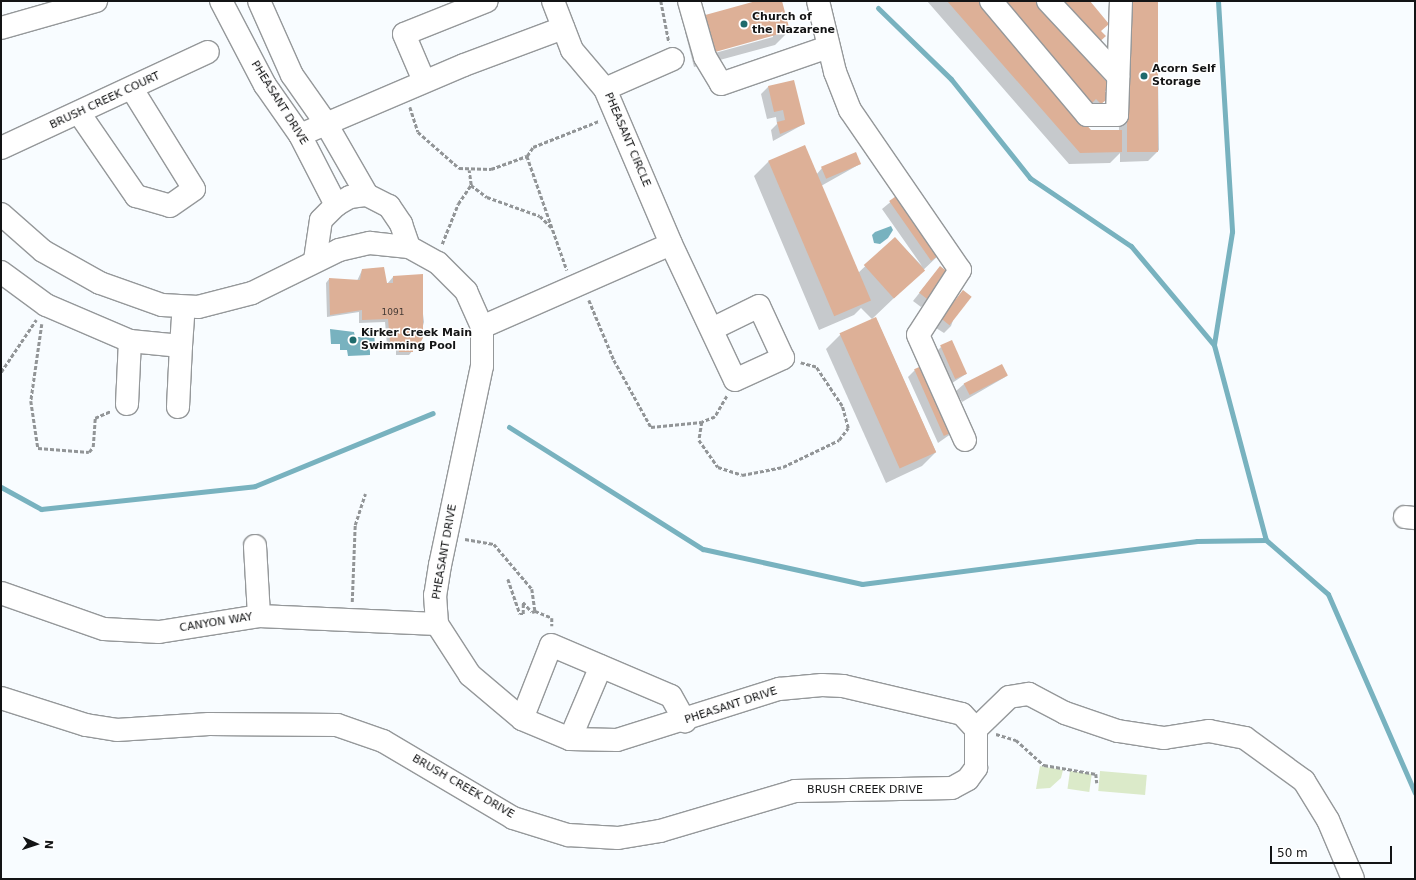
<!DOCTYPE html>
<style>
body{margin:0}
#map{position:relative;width:1416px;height:880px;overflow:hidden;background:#f8fcff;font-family:"DejaVu Sans",sans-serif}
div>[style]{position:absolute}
.green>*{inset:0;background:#dbeac9;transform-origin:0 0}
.water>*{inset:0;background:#78b2bf}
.shadow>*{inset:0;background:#0003}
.stream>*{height:5px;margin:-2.5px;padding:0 2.5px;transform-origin:2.5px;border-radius:2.5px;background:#78b2bf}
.building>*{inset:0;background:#ddb097;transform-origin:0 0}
.path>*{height:2.5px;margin-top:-1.25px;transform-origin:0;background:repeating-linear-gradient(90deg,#929597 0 4px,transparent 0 6px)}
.roads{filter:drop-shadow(1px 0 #95989a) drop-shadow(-1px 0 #95989a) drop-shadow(0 1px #95989a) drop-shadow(0 -1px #95989a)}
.minor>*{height:22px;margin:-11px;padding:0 11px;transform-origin:11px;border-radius:11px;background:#fff}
.highway>*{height:22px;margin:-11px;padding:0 11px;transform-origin:11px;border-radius:11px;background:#fff}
.dots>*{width:11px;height:11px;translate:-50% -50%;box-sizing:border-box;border:2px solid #fff;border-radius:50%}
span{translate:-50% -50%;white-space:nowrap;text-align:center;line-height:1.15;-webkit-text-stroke:3px #fff;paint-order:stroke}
.number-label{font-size:9px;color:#463b36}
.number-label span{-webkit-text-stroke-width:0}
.poi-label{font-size:11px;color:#131415;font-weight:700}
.left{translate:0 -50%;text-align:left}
.street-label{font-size:11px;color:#131415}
.frame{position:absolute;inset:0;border:2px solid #131415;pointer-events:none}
.north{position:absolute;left:16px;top:824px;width:40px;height:40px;-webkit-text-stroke:3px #fff;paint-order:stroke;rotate:93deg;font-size:11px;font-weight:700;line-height:16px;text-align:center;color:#131415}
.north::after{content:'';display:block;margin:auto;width:14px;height:18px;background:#131415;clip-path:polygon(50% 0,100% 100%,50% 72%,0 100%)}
.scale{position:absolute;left:1270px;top:846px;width:122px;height:18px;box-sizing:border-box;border:2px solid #131415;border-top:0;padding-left:5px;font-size:12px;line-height:14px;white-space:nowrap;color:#131415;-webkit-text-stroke:3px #fff;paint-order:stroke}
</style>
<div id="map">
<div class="green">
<i style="clip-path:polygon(1040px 766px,1063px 770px,1061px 778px,1050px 788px,1036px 789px)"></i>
<i style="left:1070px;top:771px;width:22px;height:18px;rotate:8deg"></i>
<i style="left:1100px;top:771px;width:47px;height:20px;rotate:5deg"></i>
</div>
<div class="water">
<i style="clip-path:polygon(891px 226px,893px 230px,888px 238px,880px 244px,874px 243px,872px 235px,875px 232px)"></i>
<i style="clip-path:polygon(330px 329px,354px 332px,355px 337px,366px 337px,366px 330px,374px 330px,375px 348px,370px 348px,370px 355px,348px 356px,347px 350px,340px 350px,340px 344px,331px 344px)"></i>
</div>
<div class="shadow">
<i style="clip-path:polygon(evenodd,760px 1px,781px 1px,789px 31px,775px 45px,694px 67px,685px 32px,699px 18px,760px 1px,773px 35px,773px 37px,704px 56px,703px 54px,773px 35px)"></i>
<i style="clip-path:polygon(927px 1px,977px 1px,1090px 131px,1119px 131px,1116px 1px,1157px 1px,1159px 150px,1148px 161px,1120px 162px,1120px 153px,1110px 163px,1069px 164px)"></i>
<i style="clip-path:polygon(1035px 1px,1109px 87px,1104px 92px,1108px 97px,1090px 114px)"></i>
<i style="clip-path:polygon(793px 81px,804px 124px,773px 141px,771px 130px,777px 124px,776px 117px,767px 119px,761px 94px,768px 87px)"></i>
<i style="clip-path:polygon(769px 161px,816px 175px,822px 168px,860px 164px,821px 186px,857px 274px,895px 238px,922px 266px,882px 209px,899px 195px,940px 254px,872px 319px,861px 308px,854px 315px,819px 330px,754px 176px)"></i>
<i style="clip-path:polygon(940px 267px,928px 300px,921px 307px,913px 301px)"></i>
<i style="clip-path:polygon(362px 270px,387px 284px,393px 277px,420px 290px,424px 322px,418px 344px,409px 355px,396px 355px,396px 348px,387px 345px,385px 322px,359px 323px,359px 312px,327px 317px,326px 283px,329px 279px,357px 281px)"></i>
<i style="clip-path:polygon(963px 292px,951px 326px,944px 333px,936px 328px)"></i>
<i style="clip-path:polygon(876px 318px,936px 452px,922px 466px,886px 483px,826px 349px,840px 335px)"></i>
<i style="clip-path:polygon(941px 347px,966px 374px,949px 385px,934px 354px)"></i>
<i style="clip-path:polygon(915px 370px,955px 431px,938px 443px,908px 377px)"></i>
<i style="clip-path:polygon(1007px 376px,962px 402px,956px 391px,964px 384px)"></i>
</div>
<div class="stream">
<i style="left:1218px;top:1px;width:231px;rotate:86.5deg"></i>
<i style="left:1232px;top:232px;width:114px;rotate:99.1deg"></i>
<i style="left:1214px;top:345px;width:202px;rotate:75.1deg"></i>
<i style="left:878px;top:8px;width:102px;rotate:44.2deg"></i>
<i style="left:951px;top:79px;width:127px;rotate:51.4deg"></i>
<i style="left:1030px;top:178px;width:122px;rotate:34deg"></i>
<i style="left:1131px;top:246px;width:129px;rotate:50deg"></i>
<i style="left:509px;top:427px;width:229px;rotate:32.2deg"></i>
<i style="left:703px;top:549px;width:163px;rotate:12.4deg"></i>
<i style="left:862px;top:584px;width:338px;rotate:-7.3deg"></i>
<i style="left:1197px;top:541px;width:69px;rotate:-0.8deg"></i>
<i style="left:1266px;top:540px;width:82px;rotate:41.1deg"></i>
<i style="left:1328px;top:594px;width:217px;rotate:66.4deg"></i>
<i style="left:1px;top:487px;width:46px;rotate:28.8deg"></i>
<i style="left:41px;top:509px;width:215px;rotate:-6.1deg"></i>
<i style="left:255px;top:486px;width:192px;rotate:-22.3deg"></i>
</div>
<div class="building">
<i style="clip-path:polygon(756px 1px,782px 1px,790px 31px,708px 54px,698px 17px)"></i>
<i style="clip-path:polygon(947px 1px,978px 1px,1091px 130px,1122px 130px,1122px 152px,1080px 153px)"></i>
<i style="clip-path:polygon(1001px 1px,1036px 1px,1111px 87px,1105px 91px,1110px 97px,1101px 104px,1096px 99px,1091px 104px)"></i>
<i style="clip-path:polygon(1060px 1px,1090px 1px,1109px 24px,1101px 31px,1106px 36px,1097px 44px)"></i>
<i style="left:1127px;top:1px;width:31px;height:151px"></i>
<i style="clip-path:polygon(794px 80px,805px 124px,780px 134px,777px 122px,785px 120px,783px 110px,774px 112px,768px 86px)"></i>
<i style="left:805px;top:145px;width:169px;height:40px;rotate:67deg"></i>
<i style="left:856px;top:152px;width:13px;height:38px;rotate:67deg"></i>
<i style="left:899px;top:194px;width:73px;height:12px;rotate:55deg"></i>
<i style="left:895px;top:237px;width:45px;height:42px;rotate:48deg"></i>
<i style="left:940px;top:266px;width:11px;height:34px;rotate:38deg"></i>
<i style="clip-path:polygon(384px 267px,387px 283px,393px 283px,393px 276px,423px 274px,423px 338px,419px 345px,413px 345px,413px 352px,399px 352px,398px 345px,390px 342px,388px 319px,362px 320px,362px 310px,330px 315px,329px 278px,360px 280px,362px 269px)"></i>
<i style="left:963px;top:290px;width:11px;height:36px;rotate:38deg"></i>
<i style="left:876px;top:317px;width:148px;height:40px;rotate:66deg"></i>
<i style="left:952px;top:340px;width:37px;height:13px;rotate:66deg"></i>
<i style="left:926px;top:364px;width:73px;height:13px;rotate:66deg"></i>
<i style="left:1002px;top:364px;width:13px;height:43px;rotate:63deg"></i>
</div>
<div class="path">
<i style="left:661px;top:1px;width:42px;rotate:79deg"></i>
<i style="left:410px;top:107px;width:26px;rotate:72deg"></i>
<i style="left:418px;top:132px;width:55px;rotate:41.3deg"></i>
<i style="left:459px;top:168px;width:32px;rotate:2deg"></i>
<i style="left:491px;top:169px;width:38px;rotate:-20deg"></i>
<i style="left:527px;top:156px;width:121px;rotate:70.7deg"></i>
<i style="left:527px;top:156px;width:11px;rotate:-56deg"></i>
<i style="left:533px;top:147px;width:71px;rotate:-21.5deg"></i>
<i style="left:471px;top:185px;width:20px;rotate:37deg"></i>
<i style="left:487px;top:197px;width:56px;rotate:19.7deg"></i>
<i style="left:540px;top:216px;width:16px;rotate:45deg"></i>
<i style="left:442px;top:244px;width:43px;rotate:-68.2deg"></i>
<i style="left:458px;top:204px;width:23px;rotate:-56deg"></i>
<i style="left:471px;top:185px;width:15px;rotate:-98deg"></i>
<i style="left:589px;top:300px;width:65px;rotate:67.4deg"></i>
<i style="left:614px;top:360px;width:77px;rotate:61.1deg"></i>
<i style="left:651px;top:427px;width:51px;rotate:-5.6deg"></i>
<i style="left:42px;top:324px;width:78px;rotate:98.1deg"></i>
<i style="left:31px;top:401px;width:48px;rotate:81.5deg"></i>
<i style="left:38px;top:448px;width:51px;rotate:4.5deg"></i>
<i style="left:89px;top:452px;width:6px;rotate:-51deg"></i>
<i style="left:93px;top:447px;width:29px;rotate:-86deg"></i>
<i style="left:95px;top:418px;width:17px;rotate:-24deg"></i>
<i style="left:1px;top:372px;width:63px;rotate:-56.1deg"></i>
<i style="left:727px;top:396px;width:24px;rotate:120deg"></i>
<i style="left:715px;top:417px;width:14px;rotate:159deg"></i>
<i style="left:702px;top:422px;width:18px;rotate:99deg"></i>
<i style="left:699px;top:440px;width:33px;rotate:55deg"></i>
<i style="left:718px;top:467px;width:25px;rotate:18deg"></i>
<i style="left:742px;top:475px;width:42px;rotate:-11deg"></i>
<i style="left:783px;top:467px;width:62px;rotate:-25.7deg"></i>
<i style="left:839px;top:440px;width:15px;rotate:-53deg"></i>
<i style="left:848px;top:428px;width:23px;rotate:-105deg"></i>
<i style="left:842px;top:406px;width:47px;rotate:-123.7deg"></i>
<i style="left:816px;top:367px;width:16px;rotate:-165deg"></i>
<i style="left:465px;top:539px;width:29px;rotate:10deg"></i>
<i style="left:494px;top:544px;width:59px;rotate:49.8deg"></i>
<i style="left:532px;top:589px;width:22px;rotate:82deg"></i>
<i style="left:535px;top:611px;width:18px;rotate:22deg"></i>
<i style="left:552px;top:618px;width:8px;rotate:90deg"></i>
<i style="left:508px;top:579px;width:37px;rotate:71deg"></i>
<i style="left:520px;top:614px;width:3px"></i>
<i style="left:523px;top:614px;width:12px;rotate:-90deg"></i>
<i style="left:523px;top:602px;width:13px;rotate:48deg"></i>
<i style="left:532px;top:612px;width:3px;rotate:-18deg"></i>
<i style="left:352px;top:602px;width:77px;rotate:-87.8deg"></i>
<i style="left:355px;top:525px;width:33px;rotate:-72deg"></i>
<i style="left:996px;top:734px;width:21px;rotate:17deg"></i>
<i style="left:1016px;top:740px;width:38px;rotate:42deg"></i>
<i style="left:1044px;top:765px;width:53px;rotate:9.8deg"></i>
<i style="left:1096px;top:774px;width:9px;rotate:84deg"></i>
</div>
<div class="roads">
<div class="minor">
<i style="left:221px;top:1px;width:95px;rotate:62.4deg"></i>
<i style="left:265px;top:85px;width:61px;rotate:55deg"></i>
<i style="left:300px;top:135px;width:79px;rotate:62.8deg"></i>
<i style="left:259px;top:1px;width:81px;rotate:66deg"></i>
<i style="left:292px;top:75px;width:57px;rotate:54.9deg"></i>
<i style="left:325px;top:122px;width:84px;rotate:60.1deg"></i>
<i style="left:553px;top:1px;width:53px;rotate:68.8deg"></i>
<i style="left:572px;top:50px;width:51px;rotate:49.8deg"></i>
<i style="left:605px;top:89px;width:168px;rotate:66.9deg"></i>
<i style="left:671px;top:244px;width:150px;rotate:64.8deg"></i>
<i style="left:735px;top:380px;width:53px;rotate:-24.6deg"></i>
<i style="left:783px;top:358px;width:57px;rotate:-114.8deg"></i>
<i style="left:759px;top:306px;width:52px;rotate:153.9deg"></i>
<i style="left:689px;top:1px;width:58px;rotate:74.1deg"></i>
<i style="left:705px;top:57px;width:31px;rotate:59deg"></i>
<i style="left:721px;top:84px;width:113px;rotate:-19.1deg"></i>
<i style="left:818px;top:1px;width:73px;rotate:76.5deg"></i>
<i style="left:835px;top:72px;width:41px;rotate:68.5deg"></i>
<i style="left:850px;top:110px;width:194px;rotate:55.5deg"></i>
<i style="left:960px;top:270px;width:77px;rotate:122.9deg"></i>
<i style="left:918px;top:335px;width:115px;rotate:65.9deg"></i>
<i style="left:991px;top:1px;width:149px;rotate:49.9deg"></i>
<i style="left:1087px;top:115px;width:30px"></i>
<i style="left:1117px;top:115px;width:114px;rotate:-88deg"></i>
<i style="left:1048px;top:1px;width:103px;rotate:47deg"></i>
<i style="left:424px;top:81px;width:51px;rotate:-113.1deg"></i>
<i style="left:404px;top:34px;width:89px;rotate:-21.7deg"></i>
<i style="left:605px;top:89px;width:74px;rotate:-23.8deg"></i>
<i style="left:79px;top:113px;width:101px;rotate:55.5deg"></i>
<i style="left:136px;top:196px;width:35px;rotate:16deg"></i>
<i style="left:170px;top:206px;width:29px;rotate:-35deg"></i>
<i style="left:194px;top:189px;width:118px;rotate:-121.8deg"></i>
<i style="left:300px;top:135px;width:178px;rotate:-23.1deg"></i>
<i style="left:464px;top:65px;width:106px;rotate:-20.5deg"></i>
<i style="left:1px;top:148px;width:228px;rotate:-24.9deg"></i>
<i style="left:1px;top:214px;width:56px;rotate:41.4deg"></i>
<i style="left:43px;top:251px;width:65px;rotate:29.3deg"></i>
<i style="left:100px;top:283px;width:66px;rotate:19.5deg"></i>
<i style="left:162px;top:305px;width:36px;rotate:3deg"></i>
<i style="left:198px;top:307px;width:56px;rotate:-14.5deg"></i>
<i style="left:252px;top:293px;width:97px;rotate:-26.3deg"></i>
<i style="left:339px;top:250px;width:32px;rotate:-13deg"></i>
<i style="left:370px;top:243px;width:39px;rotate:6deg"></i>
<i style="left:409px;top:247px;width:33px;rotate:29deg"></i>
<i style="left:438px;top:263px;width:40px;rotate:45deg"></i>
<i style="left:466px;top:291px;width:39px;rotate:66deg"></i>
<i style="left:482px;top:327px;width:39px;rotate:90deg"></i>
<i style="left:482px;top:366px;width:203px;rotate:101.9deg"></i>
<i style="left:440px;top:565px;width:30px;rotate:99deg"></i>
<i style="left:435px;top:595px;width:29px;rotate:86deg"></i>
<i style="left:437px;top:624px;width:61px;rotate:57.1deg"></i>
<i style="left:470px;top:675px;width:68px;rotate:40.2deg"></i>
<i style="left:522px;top:719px;width:52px;rotate:22.6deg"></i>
<i style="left:570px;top:739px;width:47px;rotate:1.2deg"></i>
<i style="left:617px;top:740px;width:170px;rotate:-17.5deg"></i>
<i style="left:779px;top:689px;width:43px;rotate:-5.3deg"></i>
<i style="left:822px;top:685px;width:21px;rotate:3deg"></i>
<i style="left:843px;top:686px;width:122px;rotate:13.2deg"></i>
<i style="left:962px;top:714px;width:21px;rotate:47deg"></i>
<i style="left:315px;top:260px;width:40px;rotate:-81.5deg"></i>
<i style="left:321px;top:220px;width:21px;rotate:-45deg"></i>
<i style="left:336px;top:205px;width:16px;rotate:-30deg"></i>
<i style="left:350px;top:197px;width:17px;rotate:-7deg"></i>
<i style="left:367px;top:195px;width:25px;rotate:27deg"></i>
<i style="left:389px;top:206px;width:22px;rotate:56deg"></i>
<i style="left:401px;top:224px;width:24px;rotate:71deg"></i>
<i style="left:1px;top:272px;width:56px;rotate:36.3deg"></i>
<i style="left:46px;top:305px;width:91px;rotate:23.2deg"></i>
<i style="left:130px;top:341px;width:51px;rotate:5.6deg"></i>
<i style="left:181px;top:346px;width:39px;rotate:-86deg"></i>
<i style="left:482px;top:327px;width:206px;rotate:-23.7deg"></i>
<i style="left:127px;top:404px;width:63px;rotate:-87.3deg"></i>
<i style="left:178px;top:407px;width:61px;rotate:-87.2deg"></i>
<i style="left:1405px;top:517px;width:10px;rotate:6deg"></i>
<i style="left:255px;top:546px;width:70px;rotate:86.7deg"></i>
<i style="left:1px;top:593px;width:109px;rotate:19.3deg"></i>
<i style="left:104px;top:629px;width:55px;rotate:3.1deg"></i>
<i style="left:159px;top:632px;width:101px;rotate:-9.1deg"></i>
<i style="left:259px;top:616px;width:178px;rotate:2.6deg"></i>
<i style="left:1px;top:698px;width:89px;rotate:17.6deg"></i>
<i style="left:86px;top:725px;width:31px;rotate:9deg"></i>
<i style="left:117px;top:730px;width:92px;rotate:-3.7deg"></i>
<i style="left:209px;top:724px;width:128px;rotate:0.4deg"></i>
<i style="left:337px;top:725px;width:49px;rotate:19.2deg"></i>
<i style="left:383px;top:741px;width:151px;rotate:30.6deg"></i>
<i style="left:513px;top:818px;width:58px;rotate:17.2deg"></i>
<i style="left:568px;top:835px;width:50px;rotate:3.4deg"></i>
<i style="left:618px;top:838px;width:43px;rotate:-9.5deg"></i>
<i style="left:660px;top:831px;width:141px;rotate:-16.5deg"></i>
<i style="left:795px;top:791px;width:157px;rotate:-1.1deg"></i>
<i style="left:952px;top:788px;width:18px;rotate:-29deg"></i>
<i style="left:968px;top:779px;width:14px;rotate:-54deg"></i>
<i style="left:976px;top:768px;width:39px;rotate:-90deg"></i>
<i style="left:522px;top:719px;width:79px;rotate:-68.6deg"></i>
<i style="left:551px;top:645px;width:130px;rotate:23deg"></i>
<i style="left:671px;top:696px;width:29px;rotate:61deg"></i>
<i style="left:976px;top:729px;width:46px;rotate:-44.1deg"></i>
<i style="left:1009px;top:697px;width:20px;rotate:-9deg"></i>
<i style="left:1029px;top:694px;width:41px;rotate:27.8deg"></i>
<i style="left:1065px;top:713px;width:56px;rotate:18.8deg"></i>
<i style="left:1118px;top:731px;width:47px;rotate:8.7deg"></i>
<i style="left:1164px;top:738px;width:46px;rotate:-8.8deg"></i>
<i style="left:1209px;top:731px;width:37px;rotate:11deg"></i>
<i style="left:1245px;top:738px;width:73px;rotate:36.1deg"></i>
<i style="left:1304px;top:781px;width:46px;rotate:58.4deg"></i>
<i style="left:1328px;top:820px;width:64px;rotate:67deg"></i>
<i style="left:570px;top:739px;width:79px;rotate:-67deg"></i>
</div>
<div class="highway">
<i style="left:1px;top:28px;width:99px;rotate:-15.9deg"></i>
</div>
</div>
<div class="dots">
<i style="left:744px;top:24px;background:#1f6b6d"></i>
<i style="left:1144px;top:76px;background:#1f6b6d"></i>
<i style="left:353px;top:340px;background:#1f6b6d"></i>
</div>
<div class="number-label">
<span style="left:393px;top:312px">1091</span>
</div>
<div class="poi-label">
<span class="left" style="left:752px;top:24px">Church of<br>the Nazarene</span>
<span class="left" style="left:1152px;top:76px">Acorn Self<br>Storage</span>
<span class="left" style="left:361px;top:340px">Kirker Creek Main<br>Swimming Pool</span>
</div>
<div class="street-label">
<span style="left:105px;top:101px;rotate:-25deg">BRUSH CREEK COURT</span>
<span style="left:279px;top:103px;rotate:58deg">PHEASANT DRIVE</span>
<span style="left:627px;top:140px;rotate:67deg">PHEASANT CIRCLE</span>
<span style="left:445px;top:552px;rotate:-80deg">PHEASANT DRIVE</span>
<span style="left:216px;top:623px;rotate:-9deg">CANYON WAY</span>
<span style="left:731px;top:706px;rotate:-18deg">PHEASANT DRIVE</span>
<span style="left:463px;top:787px;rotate:30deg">BRUSH CREEK DRIVE</span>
<span style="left:865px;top:790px">BRUSH CREEK DRIVE</span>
</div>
<div class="frame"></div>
<div class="north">N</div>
<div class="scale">50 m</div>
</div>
